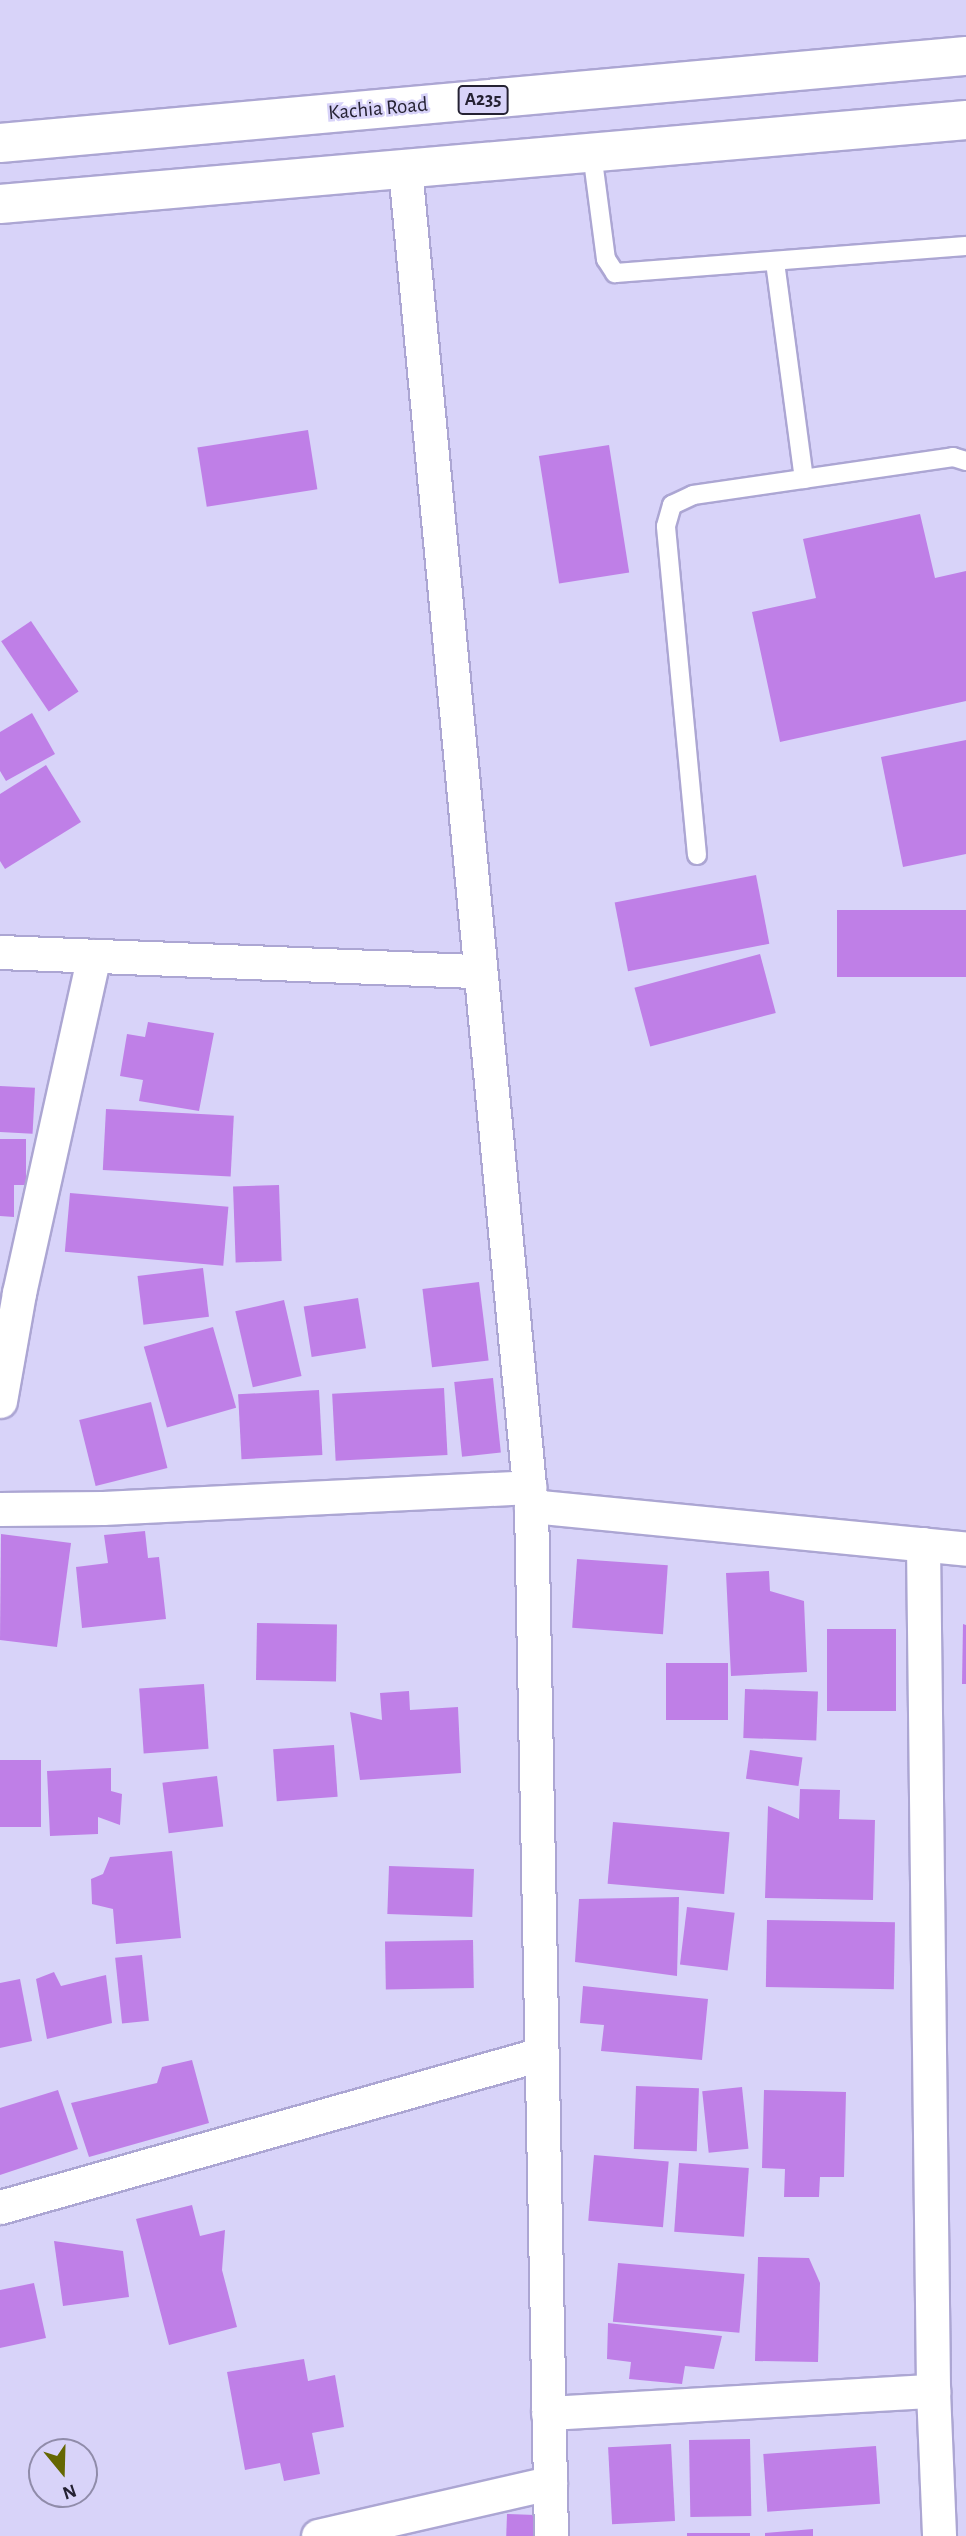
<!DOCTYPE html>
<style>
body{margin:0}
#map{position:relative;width:966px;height:2536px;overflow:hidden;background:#d8d3f9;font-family:"Alegreya Sans",sans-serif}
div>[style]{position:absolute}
.building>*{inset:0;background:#bf7fe7;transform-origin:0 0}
.roads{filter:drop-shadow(2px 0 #aca6d3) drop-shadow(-2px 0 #aca6d3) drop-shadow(0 2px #aca6d3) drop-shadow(0 -2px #aca6d3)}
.lane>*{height:18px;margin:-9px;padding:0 9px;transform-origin:9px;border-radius:9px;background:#fff}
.street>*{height:33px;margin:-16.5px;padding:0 16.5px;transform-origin:16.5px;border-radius:16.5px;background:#fff}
.highway>*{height:38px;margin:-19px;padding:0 19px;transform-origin:19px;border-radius:19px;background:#fff}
span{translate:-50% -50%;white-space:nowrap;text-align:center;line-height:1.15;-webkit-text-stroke:5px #d8d3f9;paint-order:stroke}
.shield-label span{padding:2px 5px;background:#d8d3f9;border:2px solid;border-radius:5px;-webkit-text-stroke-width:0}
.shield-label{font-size:19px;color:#252233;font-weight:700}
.street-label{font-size:21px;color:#252233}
.north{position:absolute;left:28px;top:2438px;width:70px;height:70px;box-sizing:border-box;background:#d8d3f9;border:2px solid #908caa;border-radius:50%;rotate:161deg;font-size:19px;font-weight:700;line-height:28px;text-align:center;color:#252233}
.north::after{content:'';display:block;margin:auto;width:24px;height:32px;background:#656702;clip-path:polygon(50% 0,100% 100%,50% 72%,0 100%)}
</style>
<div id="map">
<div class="building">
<i style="left:308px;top:430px;width:60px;height:112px;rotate:81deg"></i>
<i style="left:609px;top:445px;width:129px;height:71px;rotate:81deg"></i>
<i style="clip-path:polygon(920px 514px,935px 578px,966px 571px,966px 701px,780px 742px,752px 612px,816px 598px,803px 539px)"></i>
<i style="left:31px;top:621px;width:85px;height:36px;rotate:56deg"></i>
<i style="clip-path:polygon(32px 713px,55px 754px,6px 781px,0 771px,0 732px)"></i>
<i style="clip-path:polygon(966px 740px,966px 854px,903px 867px,881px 757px)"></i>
<i style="clip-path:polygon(46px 765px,81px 822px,5px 869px,0 861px,0 794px)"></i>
<i style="left:756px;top:875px;width:70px;height:144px;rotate:79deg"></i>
<i style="left:966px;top:910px;width:67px;height:129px;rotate:90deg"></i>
<i style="left:760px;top:954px;width:61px;height:130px;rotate:75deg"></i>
<i style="clip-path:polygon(148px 1022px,214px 1033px,199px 1111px,139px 1101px,143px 1080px,120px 1076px,127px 1034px,145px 1037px)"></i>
<i style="left:0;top:1086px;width:35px;height:46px;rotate:3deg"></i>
<i style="left:106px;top:1109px;width:128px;height:61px;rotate:3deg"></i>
<i style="clip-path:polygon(0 1139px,26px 1139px,26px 1185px,14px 1185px,14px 1217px,0 1216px)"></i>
<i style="left:279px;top:1185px;width:76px;height:46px;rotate:88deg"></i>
<i style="left:70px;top:1193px;width:159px;height:59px;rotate:5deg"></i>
<i style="left:203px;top:1268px;width:49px;height:66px;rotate:83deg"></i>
<i style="left:479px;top:1282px;width:79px;height:57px;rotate:83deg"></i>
<i style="left:358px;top:1298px;width:51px;height:55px;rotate:81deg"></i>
<i style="left:284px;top:1300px;width:78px;height:50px;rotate:77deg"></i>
<i style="left:213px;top:1327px;width:84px;height:72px;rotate:74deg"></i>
<i style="left:493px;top:1378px;width:75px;height:39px;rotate:84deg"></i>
<i style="left:444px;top:1388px;width:67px;height:112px;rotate:87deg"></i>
<i style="left:319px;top:1390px;width:65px;height:81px;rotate:87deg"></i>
<i style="left:151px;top:1402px;width:68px;height:74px;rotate:76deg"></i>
<i style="clip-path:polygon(145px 1531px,148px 1558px,159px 1557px,166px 1619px,82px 1628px,76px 1567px,108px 1563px,104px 1535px)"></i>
<i style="clip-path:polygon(1px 1534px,71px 1543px,57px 1647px,0 1640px)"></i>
<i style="left:577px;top:1559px;width:91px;height:69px;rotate:4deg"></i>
<i style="clip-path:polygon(769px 1571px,770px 1591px,804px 1601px,807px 1672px,731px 1676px,726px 1573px)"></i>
<i style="left:257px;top:1623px;width:80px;height:57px;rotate:1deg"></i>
<i style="clip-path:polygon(963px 1624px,966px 1625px,966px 1684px,962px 1684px)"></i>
<i style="left:827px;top:1629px;width:69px;height:82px"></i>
<i style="left:728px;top:1663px;width:57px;height:62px;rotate:90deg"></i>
<i style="left:204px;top:1684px;width:65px;height:65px;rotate:86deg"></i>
<i style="left:745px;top:1689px;width:73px;height:49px;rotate:2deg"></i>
<i style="clip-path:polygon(409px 1691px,410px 1710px,458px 1707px,461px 1773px,360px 1780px,350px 1712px,382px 1720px,380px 1693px)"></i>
<i style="left:334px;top:1745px;width:52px;height:61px;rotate:86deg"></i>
<i style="left:750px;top:1750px;width:53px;height:29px;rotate:8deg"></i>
<i style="left:0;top:1760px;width:41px;height:67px"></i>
<i style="clip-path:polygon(111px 1768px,111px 1791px,122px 1794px,120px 1825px,98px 1817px,98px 1834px,50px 1836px,47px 1771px)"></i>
<i style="left:217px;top:1776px;width:51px;height:55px;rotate:83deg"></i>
<i style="clip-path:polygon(800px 1789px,840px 1790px,839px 1819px,875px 1820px,873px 1900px,765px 1898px,768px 1806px,799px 1819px)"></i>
<i style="left:613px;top:1822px;width:117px;height:62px;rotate:5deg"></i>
<i style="clip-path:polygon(172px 1851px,181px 1938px,116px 1944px,113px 1909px,92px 1904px,91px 1879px,103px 1874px,110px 1857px)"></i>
<i style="left:389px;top:1866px;width:85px;height:48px;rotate:2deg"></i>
<i style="clip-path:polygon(679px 1897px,677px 1976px,575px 1962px,579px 1899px)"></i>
<i style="left:687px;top:1907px;width:48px;height:58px;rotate:7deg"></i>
<i style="left:767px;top:1920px;width:128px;height:67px;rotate:1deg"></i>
<i style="left:473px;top:1940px;width:48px;height:88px;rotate:89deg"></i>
<i style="left:142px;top:1955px;width:66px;height:27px;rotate:84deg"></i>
<i style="clip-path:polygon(54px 1972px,61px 1986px,106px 1975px,112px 2023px,47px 2039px,36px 1979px)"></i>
<i style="clip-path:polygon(20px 1979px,32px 2041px,0 2048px,0 1983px)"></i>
<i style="clip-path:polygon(583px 1986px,708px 1999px,702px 2060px,601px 2051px,604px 2025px,580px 2023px)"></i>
<i style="clip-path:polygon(192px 2060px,209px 2123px,89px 2157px,71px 2103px,157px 2083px,162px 2067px)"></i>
<i style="left:636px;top:2086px;width:63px;height:63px;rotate:2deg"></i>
<i style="left:742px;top:2087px;width:62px;height:40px;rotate:84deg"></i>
<i style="clip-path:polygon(58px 2090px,78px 2149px,0 2175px,0 2108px)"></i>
<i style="clip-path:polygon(764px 2090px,846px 2092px,844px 2177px,820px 2177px,819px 2197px,784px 2197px,785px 2169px,762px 2168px)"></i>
<i style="left:594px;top:2155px;width:75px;height:66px;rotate:5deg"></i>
<i style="left:679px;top:2163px;width:70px;height:69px;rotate:4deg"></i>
<i style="clip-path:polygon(192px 2205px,200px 2236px,225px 2230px,222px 2270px,237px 2327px,169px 2345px,136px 2219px)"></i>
<i style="clip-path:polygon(54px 2241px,123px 2251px,129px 2297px,63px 2306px)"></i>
<i style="clip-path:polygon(758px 2257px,809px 2258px,820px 2283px,818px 2362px,755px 2361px)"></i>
<i style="left:618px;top:2263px;width:127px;height:59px;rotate:5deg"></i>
<i style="clip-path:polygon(34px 2283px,46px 2338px,0 2348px,0 2290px)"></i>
<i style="clip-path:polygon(608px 2323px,722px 2336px,714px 2369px,685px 2366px,682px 2384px,629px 2379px,631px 2362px,607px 2359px)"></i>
<i style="clip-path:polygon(304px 2359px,308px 2381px,335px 2375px,344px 2427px,312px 2433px,320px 2474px,284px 2481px,280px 2463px,245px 2470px,227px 2372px)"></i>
<i style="left:750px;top:2439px;width:77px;height:61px;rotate:89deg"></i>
<i style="left:671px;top:2444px;width:77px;height:63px;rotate:87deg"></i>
<i style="left:876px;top:2446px;width:58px;height:113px;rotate:86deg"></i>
<i style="left:507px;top:2514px;width:35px;height:22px;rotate:2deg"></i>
<i style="clip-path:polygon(813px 2529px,813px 2536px,765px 2536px,765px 2533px)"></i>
<i style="left:687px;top:2533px;width:63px;height:3px"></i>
</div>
<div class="roads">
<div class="lane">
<i style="left:592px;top:153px;width:107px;rotate:82.5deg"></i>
<i style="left:606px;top:259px;width:17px;rotate:57deg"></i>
<i style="left:615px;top:273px;width:352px;rotate:-4.4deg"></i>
<i style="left:775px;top:262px;width:219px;rotate:82.4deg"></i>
<i style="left:697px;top:855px;width:330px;rotate:-95.4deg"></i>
<i style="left:666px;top:526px;width:22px;rotate:-74deg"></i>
<i style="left:672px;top:505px;width:23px;rotate:-25deg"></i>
<i style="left:693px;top:495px;width:263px;rotate:-8.3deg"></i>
<i style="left:953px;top:457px;width:14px;rotate:17deg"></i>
</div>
<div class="street">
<i style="left:405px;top:169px;width:1343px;rotate:84.62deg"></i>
<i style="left:531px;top:1506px;width:1030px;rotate:88.89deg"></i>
<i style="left:0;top:952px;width:480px;rotate:2.3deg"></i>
<i style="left:0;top:1401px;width:110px;rotate:-80deg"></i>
<i style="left:19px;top:1293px;width:345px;rotate:-77.5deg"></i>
<i style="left:531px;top:1506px;width:437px;rotate:5.6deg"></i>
<i style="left:0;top:1509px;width:103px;rotate:-0.6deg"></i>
<i style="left:103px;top:1508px;width:427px;rotate:-2.8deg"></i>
<i style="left:923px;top:1544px;width:847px;rotate:89.32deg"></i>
<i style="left:933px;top:2391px;width:145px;rotate:87.6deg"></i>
<i style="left:0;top:2207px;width:562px;rotate:-15.79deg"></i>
<i style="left:548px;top:2413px;width:386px;rotate:-3.3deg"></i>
<i style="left:318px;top:2536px;width:238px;rotate:-12.9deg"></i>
</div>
<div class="highway">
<i style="left:0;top:143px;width:970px;rotate:-5.15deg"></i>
<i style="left:0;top:204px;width:970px;rotate:-4.97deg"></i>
</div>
</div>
<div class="shield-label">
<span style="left:483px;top:100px">A235</span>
</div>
<div class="street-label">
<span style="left:378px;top:109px;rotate:-5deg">Kachia Road</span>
</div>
<div class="north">N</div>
</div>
